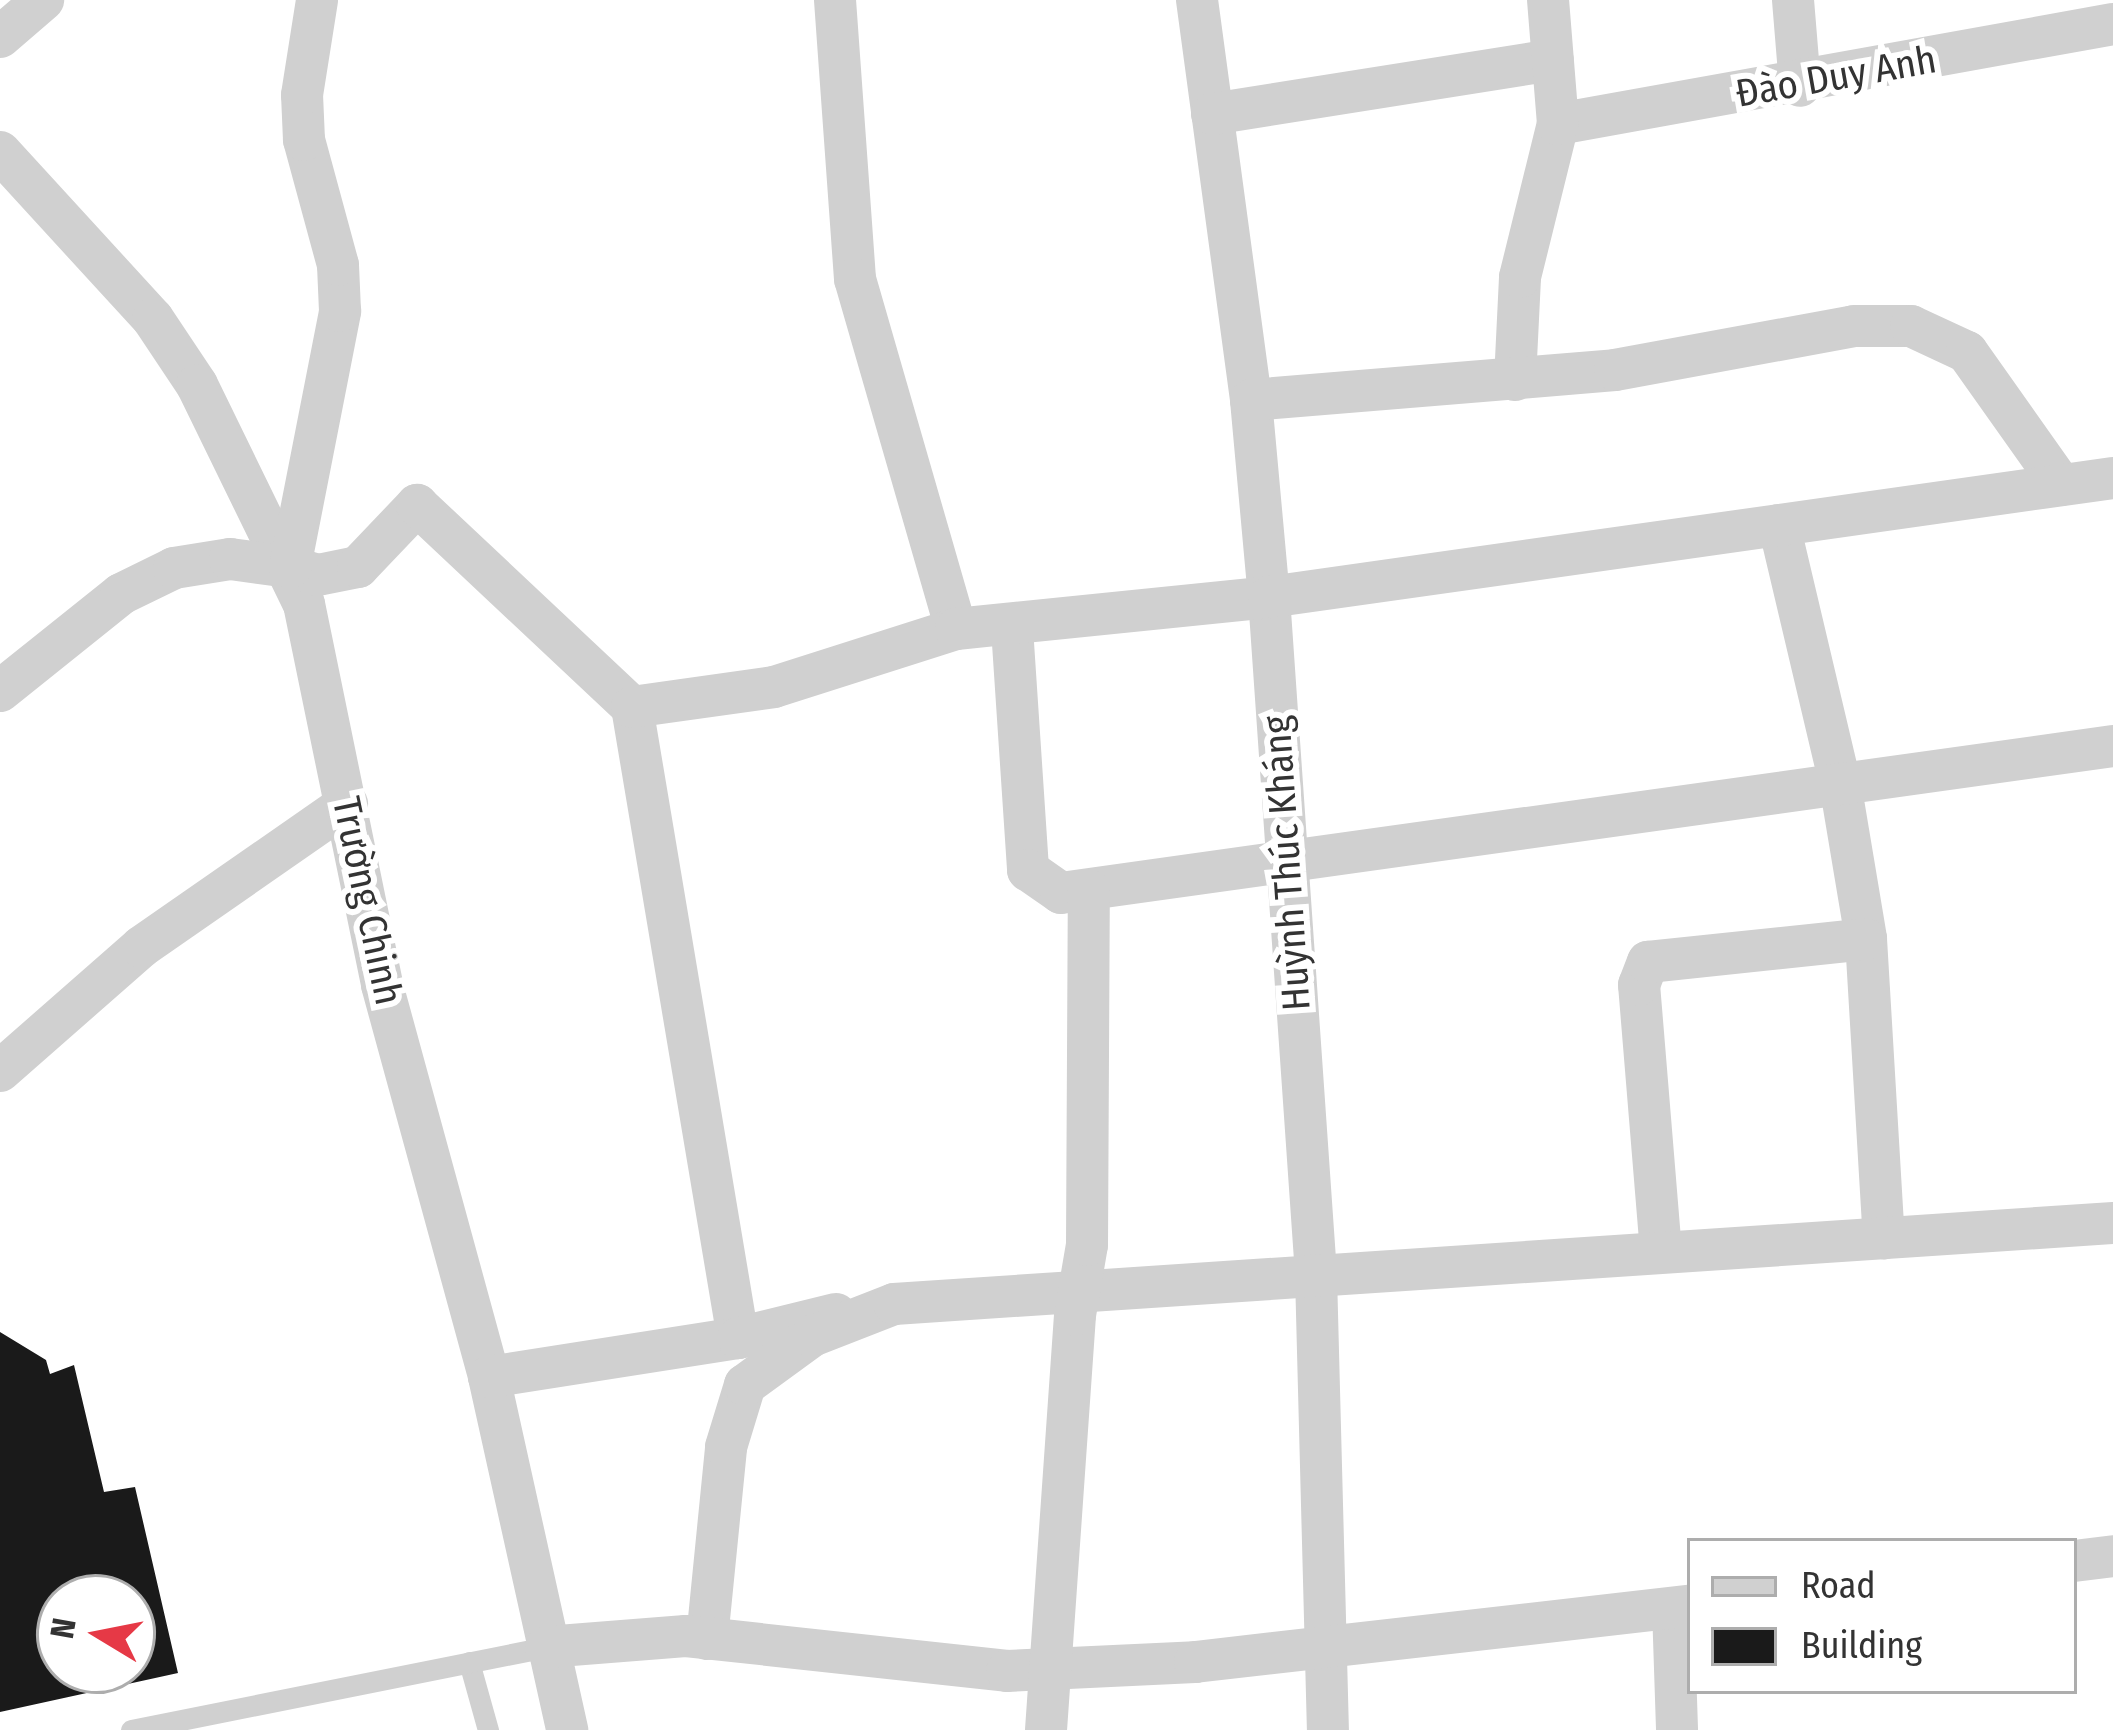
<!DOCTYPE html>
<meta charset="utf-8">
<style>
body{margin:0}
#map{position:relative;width:2113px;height:1730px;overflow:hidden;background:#fff;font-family:"Fira Sans Condensed",sans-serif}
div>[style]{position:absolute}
.building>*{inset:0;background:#1a1a1a}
.lane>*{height:21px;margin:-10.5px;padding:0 10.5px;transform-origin:10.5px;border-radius:10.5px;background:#d0d0d0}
.street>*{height:42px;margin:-21px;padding:0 21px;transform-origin:21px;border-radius:21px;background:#d0d0d0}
span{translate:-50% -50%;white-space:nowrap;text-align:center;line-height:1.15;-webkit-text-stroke:12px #fff;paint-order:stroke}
.street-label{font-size:39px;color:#333}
.legend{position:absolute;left:1687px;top:1538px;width:390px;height:156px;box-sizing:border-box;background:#fff;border:3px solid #adadad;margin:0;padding:15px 21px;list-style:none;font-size:36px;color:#333}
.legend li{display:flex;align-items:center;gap:24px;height:60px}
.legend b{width:60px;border:3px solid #adadad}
.north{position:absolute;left:36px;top:1574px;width:120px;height:120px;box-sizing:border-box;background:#fff;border:3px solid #adadad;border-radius:50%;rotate:280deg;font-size:33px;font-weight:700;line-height:48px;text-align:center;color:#333}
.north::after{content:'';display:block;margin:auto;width:42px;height:54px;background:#e63946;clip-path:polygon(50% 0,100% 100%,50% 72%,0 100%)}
</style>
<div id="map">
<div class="building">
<i style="clip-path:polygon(evenodd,0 1332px,46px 1360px,50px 1374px,74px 1365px,104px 1492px,135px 1487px,178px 1673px,0 1712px,0 1332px,60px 1598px,132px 1598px,132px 1670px,60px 1670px,60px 1598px)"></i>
</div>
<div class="lane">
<i style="left:469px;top:1662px;width:71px;rotate:74.4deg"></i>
<i style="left:131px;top:1730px;width:423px;rotate:-11.3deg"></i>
</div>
<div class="street">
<i style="left:835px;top:0;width:280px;rotate:85.9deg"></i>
<i style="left:855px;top:279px;width:364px;rotate:73.9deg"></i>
<i style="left:1197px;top:0;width:404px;rotate:82.3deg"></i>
<i style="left:1251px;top:400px;width:198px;rotate:84.8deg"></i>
<i style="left:1269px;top:597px;width:680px;rotate:86.03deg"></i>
<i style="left:1316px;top:1275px;width:455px;rotate:88.5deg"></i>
<i style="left:1793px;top:0;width:86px;rotate:85.3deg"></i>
<i style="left:0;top:37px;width:57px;rotate:-40.7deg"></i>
<i style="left:1212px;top:114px;width:345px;rotate:-9deg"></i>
<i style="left:1558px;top:124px;width:564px;rotate:-10.21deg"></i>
<i style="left:0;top:152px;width:226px;rotate:47.5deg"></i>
<i style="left:153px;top:319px;width:79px;rotate:56.3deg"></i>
<i style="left:197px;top:385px;width:244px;rotate:64deg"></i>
<i style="left:304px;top:604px;width:389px;rotate:78.4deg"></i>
<i style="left:382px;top:985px;width:406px;rotate:74.7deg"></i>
<i style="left:489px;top:1377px;width:362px;rotate:77.5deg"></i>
<i style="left:1515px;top:380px;width:103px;rotate:-87.2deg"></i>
<i style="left:1520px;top:277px;width:158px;rotate:-76.1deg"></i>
<i style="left:1558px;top:124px;width:124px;rotate:-94.6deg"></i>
<i style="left:1251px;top:400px;width:365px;rotate:-4.7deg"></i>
<i style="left:1615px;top:370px;width:243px;rotate:-10.4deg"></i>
<i style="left:1854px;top:326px;width:57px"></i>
<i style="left:1911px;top:326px;width:62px;rotate:24.9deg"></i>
<i style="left:1967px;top:352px;width:163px;rotate:54.7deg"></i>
<i style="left:1779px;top:525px;width:265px;rotate:76.7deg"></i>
<i style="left:1840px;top:783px;width:158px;rotate:80.5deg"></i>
<i style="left:1866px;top:939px;width:300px;rotate:86.6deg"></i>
<i style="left:290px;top:567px;width:29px;rotate:16deg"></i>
<i style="left:318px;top:575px;width:41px;rotate:-11.3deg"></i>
<i style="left:358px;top:567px;width:86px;rotate:-46.4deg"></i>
<i style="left:417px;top:505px;width:295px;rotate:43.2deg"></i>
<i style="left:632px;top:707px;width:640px;rotate:80.46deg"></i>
<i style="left:1012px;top:628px;width:243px;rotate:86.2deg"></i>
<i style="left:1028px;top:870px;width:40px;rotate:34.9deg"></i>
<i style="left:1061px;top:893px;width:1062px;rotate:-7.95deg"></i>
<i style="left:0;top:691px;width:155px;rotate:-38.7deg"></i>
<i style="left:121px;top:594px;width:59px;rotate:-26.1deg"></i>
<i style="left:174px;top:568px;width:57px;rotate:-9.1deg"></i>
<i style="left:230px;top:559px;width:61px;rotate:7.6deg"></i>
<i style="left:290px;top:567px;width:261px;rotate:-78.9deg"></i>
<i style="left:340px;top:311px;width:46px;rotate:-92.5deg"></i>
<i style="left:338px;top:265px;width:130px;rotate:-105.2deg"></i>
<i style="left:304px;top:140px;width:45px;rotate:-92.5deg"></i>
<i style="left:302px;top:95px;width:96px;rotate:-81deg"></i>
<i style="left:632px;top:707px;width:143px;rotate:-8deg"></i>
<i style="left:774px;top:687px;width:191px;rotate:-17.7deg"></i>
<i style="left:956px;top:629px;width:315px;rotate:-5.8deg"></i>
<i style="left:1269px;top:597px;width:852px;rotate:-8.03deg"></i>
<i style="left:0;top:1071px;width:188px;rotate:-41.3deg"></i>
<i style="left:141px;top:947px;width:251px;rotate:-34.8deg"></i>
<i style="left:1661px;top:1252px;width:268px;rotate:-94.7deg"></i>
<i style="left:1639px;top:985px;width:25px;rotate:-69deg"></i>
<i style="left:1648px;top:962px;width:219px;rotate:-6deg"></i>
<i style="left:489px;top:1377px;width:252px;rotate:-8.9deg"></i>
<i style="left:738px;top:1338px;width:101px;rotate:-13.8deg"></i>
<i style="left:2074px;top:1561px;width:39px;rotate:-7deg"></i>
<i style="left:1673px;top:1608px;width:122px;rotate:88.1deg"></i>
<i style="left:707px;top:1639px;width:193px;rotate:-84.3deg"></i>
<i style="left:726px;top:1447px;width:65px;rotate:-73deg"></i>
<i style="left:745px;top:1385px;width:83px;rotate:-36.2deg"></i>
<i style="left:812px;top:1336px;width:88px;rotate:-21.3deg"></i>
<i style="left:894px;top:1304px;width:1222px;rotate:-3.8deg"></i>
<i style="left:546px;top:1647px;width:140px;rotate:-4.5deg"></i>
<i style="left:686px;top:1636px;width:323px;rotate:6.2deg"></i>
<i style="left:1007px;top:1671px;width:188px;rotate:-2.7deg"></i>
<i style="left:1195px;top:1662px;width:498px;rotate:-6.5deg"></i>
<i style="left:1046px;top:1730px;width:416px;rotate:-86deg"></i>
<i style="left:1075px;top:1315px;width:71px;rotate:-80.3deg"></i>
<i style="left:1087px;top:1245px;width:355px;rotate:-89.7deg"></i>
</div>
<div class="street-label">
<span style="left:1836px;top:77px;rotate:-10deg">Đào Duy Anh</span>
<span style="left:1287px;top:863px;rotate:-94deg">Huỳnh Thúc Kháng</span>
<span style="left:367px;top:901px;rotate:78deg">Trường Chinh</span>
</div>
<ul class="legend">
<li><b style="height:15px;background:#d0d0d0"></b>Road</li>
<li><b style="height:33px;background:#1a1a1a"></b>Building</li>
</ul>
<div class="north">N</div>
</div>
